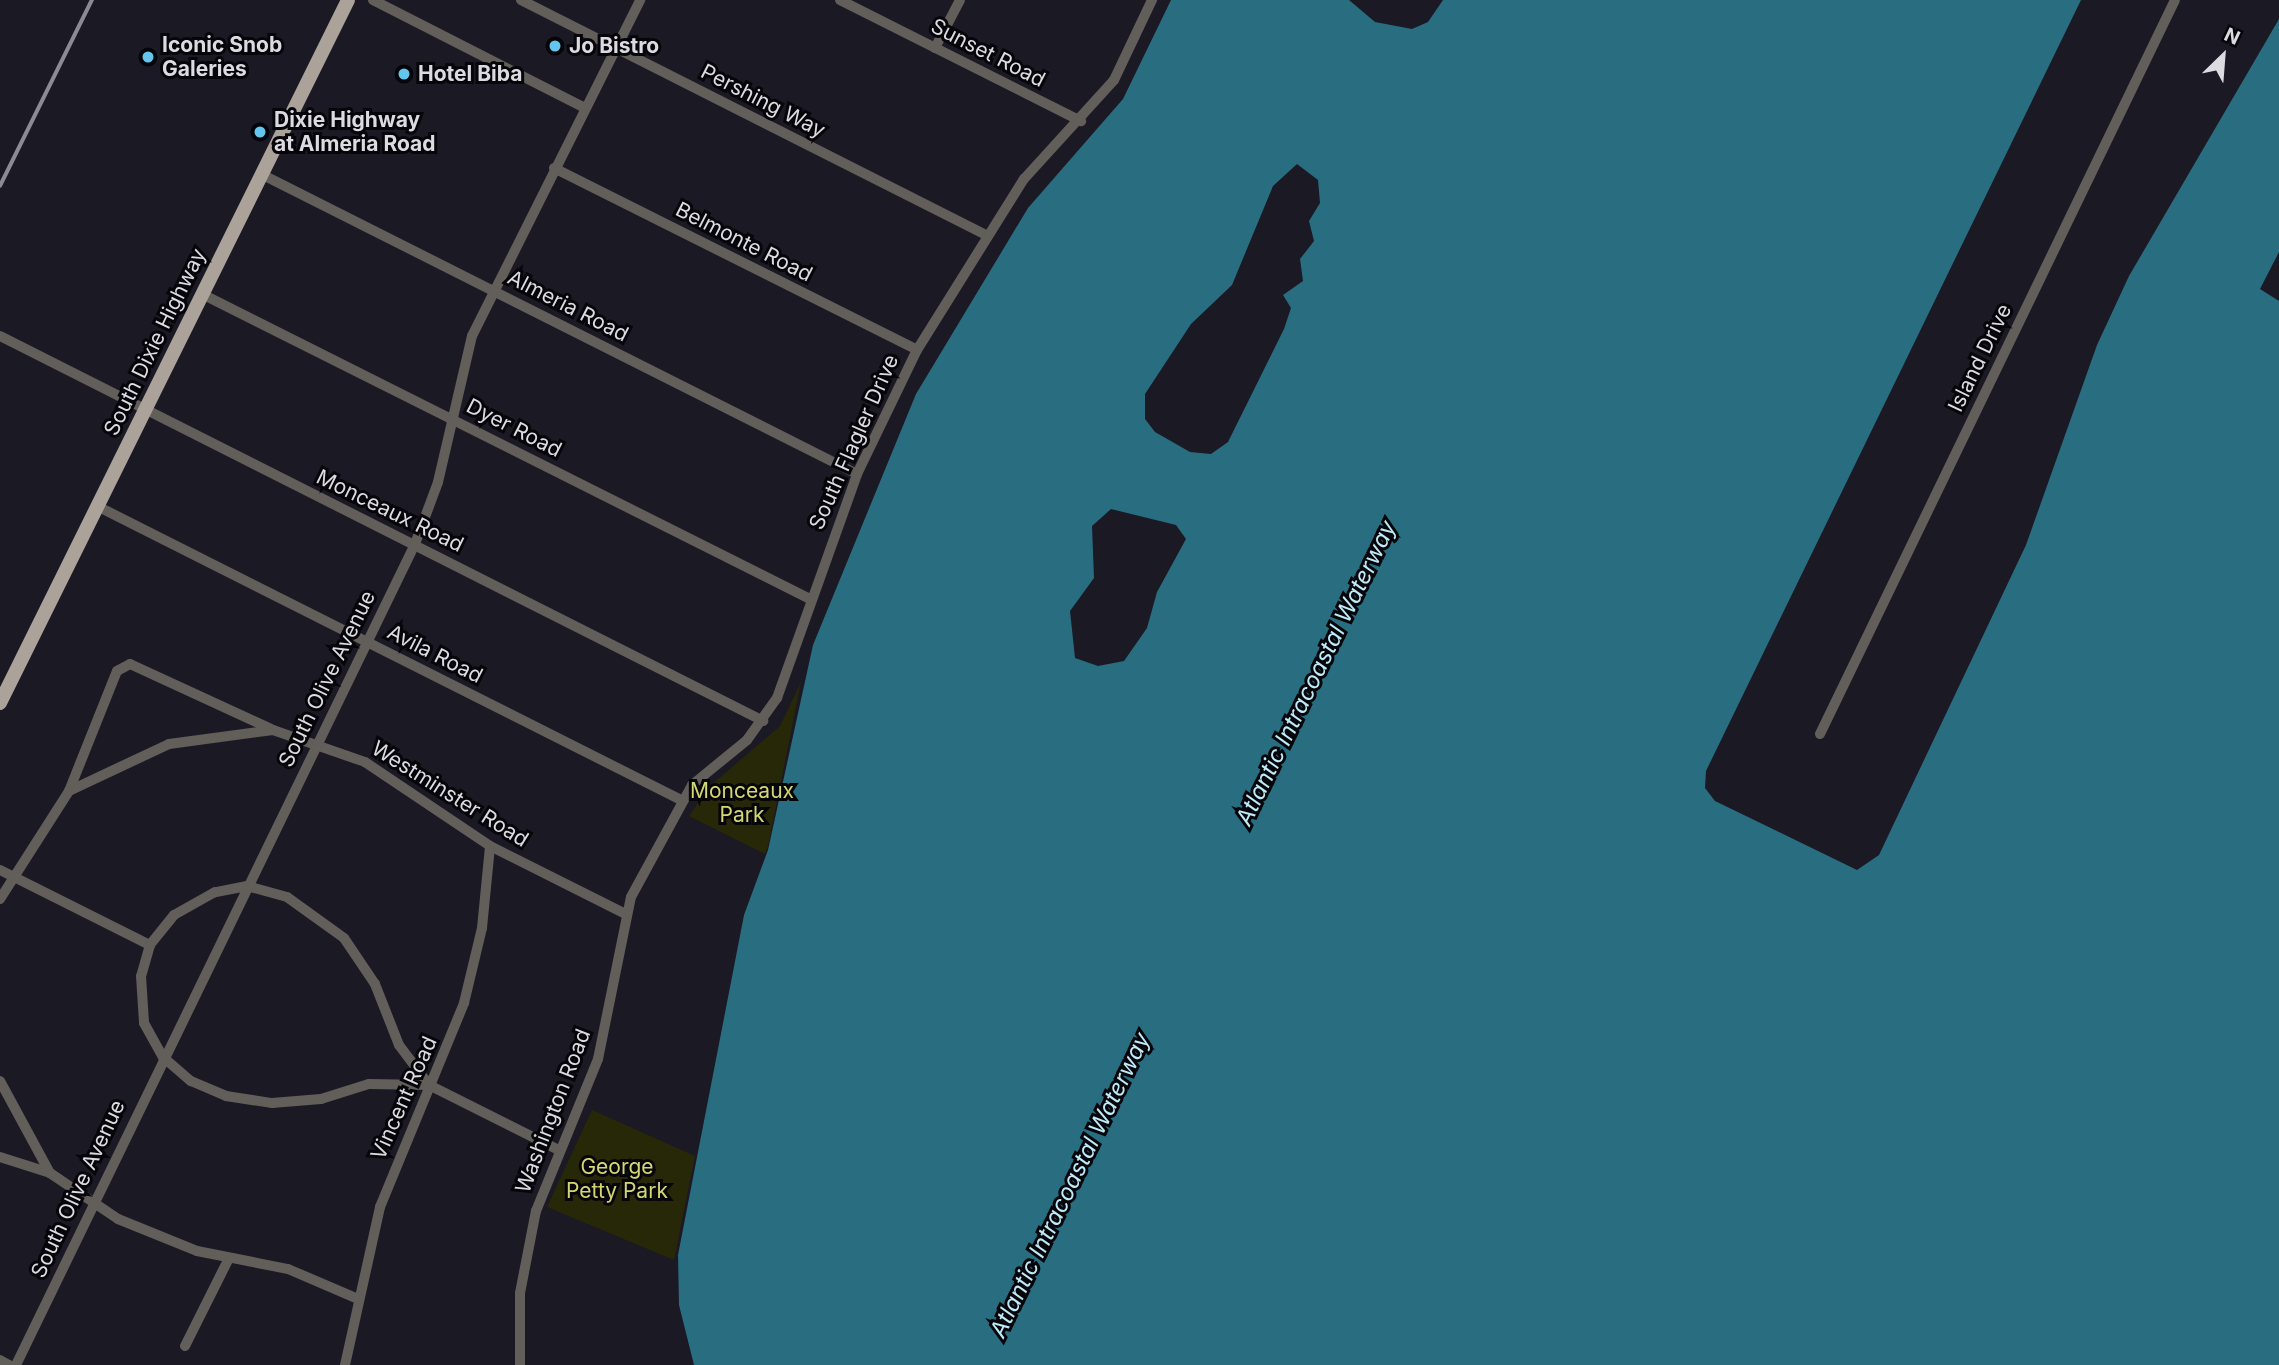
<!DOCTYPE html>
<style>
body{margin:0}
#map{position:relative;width:2279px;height:1365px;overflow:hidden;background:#1b1924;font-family:Inter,sans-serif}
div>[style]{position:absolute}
.green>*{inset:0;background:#272808}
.water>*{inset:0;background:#296d81}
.minor>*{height:10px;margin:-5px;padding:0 5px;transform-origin:5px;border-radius:5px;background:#625e59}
.major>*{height:14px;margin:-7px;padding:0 7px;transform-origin:7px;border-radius:7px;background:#aba299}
.rail>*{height:3.5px;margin:-1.75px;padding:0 1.75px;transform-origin:1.75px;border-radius:1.75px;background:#8c8a93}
.dots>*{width:19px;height:19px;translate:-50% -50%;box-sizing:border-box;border:4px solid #060509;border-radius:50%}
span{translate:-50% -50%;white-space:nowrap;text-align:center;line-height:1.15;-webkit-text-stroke:6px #060509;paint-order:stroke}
.poi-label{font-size:21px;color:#dcdbe2;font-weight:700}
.left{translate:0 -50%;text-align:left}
.street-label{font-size:21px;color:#dcdbe2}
.park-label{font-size:21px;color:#d3d673}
.water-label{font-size:23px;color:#bfeaf9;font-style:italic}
.north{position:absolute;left:2188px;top:21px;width:70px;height:70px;-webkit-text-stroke:5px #060509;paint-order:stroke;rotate:25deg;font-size:19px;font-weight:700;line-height:28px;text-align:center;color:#dcdbe2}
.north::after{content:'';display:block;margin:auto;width:24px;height:32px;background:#dcdbe2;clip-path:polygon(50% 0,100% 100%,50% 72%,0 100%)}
</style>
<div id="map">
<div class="green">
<i style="clip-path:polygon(801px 682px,768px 846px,765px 854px,689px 816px,710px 786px,780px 726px)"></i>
<i style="clip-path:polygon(592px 1110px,695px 1156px,674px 1260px,547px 1207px)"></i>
</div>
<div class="water">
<i style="clip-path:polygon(evenodd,1171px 0,1349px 0,1375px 22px,1412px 29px,1428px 22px,1443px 0,2081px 0,1706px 771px,1705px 788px,1715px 801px,1857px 870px,1879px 855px,2026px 545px,2097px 345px,2129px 276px,2279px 19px,2279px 252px,2260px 289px,2279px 301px,2279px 1365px,694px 1365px,679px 1305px,678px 1255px,744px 915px,768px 850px,813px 645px,916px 394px,1028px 208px,1123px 99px,1171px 0,1297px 164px,1318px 180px,1320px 203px,1309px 221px,1314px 241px,1300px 259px,1303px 281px,1283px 295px,1291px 308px,1284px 329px,1228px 442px,1211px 454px,1190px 452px,1155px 432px,1145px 419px,1145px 394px,1191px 324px,1232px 285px,1273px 186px,1297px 164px,1171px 0,1111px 509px,1176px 525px,1186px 539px,1157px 592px,1147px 628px,1124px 661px,1098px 666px,1075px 658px,1070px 611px,1094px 578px,1092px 526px,1111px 509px)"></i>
</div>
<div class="minor">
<i style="left:373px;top:0;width:238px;rotate:27deg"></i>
<i style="left:521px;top:0;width:523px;rotate:26.81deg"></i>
<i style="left:840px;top:0;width:270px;rotate:26.7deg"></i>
<i style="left:935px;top:48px;width:54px;rotate:-62.5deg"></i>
<i style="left:554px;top:168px;width:406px;rotate:26.6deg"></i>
<i style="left:261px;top:174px;width:667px;rotate:26.72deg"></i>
<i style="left:202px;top:294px;width:678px;rotate:26.64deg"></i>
<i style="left:0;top:336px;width:855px;rotate:26.77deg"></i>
<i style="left:97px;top:506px;width:654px;rotate:26.72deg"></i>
<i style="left:1820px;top:734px;width:815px;rotate:-64.19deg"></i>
<i style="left:69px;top:791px;width:129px;rotate:-68.2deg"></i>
<i style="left:117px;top:671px;width:15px;rotate:-28deg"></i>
<i style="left:130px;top:664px;width:155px;rotate:24.7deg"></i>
<i style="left:0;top:870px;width:168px;rotate:26.6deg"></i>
<i style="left:0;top:899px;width:128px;rotate:-57.4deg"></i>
<i style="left:69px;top:791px;width:110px;rotate:-25.2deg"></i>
<i style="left:169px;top:744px;width:105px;rotate:-7.7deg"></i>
<i style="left:273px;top:730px;width:97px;rotate:19.2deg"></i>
<i style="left:365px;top:762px;width:151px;rotate:33.9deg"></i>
<i style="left:490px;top:846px;width:150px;rotate:26.6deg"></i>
<i style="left:0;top:1081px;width:105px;rotate:61.5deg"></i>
<i style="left:50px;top:1173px;width:82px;rotate:34.1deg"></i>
<i style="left:118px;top:1219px;width:85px;rotate:22.1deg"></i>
<i style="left:197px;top:1251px;width:93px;rotate:11.2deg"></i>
<i style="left:288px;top:1269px;width:74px;rotate:23.1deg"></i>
<i style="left:429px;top:1085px;width:50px;rotate:-126.9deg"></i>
<i style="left:399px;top:1045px;width:66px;rotate:-111.5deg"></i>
<i style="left:375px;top:984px;width:55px;rotate:-124deg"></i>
<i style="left:344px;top:938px;width:70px;rotate:-144.3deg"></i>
<i style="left:287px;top:897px;width:41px;rotate:-164.6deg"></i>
<i style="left:247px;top:886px;width:33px;rotate:169deg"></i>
<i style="left:215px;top:892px;width:47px;rotate:150.7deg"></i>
<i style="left:174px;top:915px;width:38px;rotate:129deg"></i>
<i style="left:150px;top:945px;width:32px;rotate:106deg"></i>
<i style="left:141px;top:976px;width:47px;rotate:86.3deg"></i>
<i style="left:144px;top:1023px;width:39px;rotate:61deg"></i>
<i style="left:163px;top:1057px;width:37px;rotate:41deg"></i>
<i style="left:191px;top:1081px;width:38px;rotate:23deg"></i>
<i style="left:226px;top:1096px;width:47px;rotate:8.7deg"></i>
<i style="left:272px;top:1103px;width:49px;rotate:-4.7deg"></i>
<i style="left:321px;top:1099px;width:50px;rotate:-17.4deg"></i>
<i style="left:369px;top:1084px;width:60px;rotate:1deg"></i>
<i style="left:429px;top:1085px;width:145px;rotate:26.6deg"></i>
<i style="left:0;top:1157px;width:52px;rotate:17.7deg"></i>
<i style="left:185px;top:1346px;width:98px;rotate:-63.4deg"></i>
<i style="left:0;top:1360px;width:10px;rotate:29deg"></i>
<i style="left:16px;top:1365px;width:913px;rotate:-64.08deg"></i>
<i style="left:415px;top:544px;width:66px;rotate:-69.6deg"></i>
<i style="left:438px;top:482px;width:150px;rotate:-76.9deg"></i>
<i style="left:472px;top:336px;width:376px;rotate:-63.4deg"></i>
<i style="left:345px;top:1365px;width:162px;rotate:-77.5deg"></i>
<i style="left:380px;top:1207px;width:221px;rotate:-67.6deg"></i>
<i style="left:464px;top:1003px;width:77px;rotate:-76.5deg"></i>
<i style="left:482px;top:928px;width:82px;rotate:-84.4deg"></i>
<i style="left:520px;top:1365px;width:72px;rotate:-90deg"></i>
<i style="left:520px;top:1293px;width:84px;rotate:-79deg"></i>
<i style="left:536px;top:1211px;width:164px;rotate:-67.8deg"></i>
<i style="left:598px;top:1059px;width:165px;rotate:-78.5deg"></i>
<i style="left:631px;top:897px;width:128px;rotate:-61.4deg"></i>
<i style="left:692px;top:785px;width:71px;rotate:-39.3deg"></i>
<i style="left:747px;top:740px;width:52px;rotate:-54.5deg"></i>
<i style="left:777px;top:698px;width:238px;rotate:-70.3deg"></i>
<i style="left:857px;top:474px;width:138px;rotate:-64.2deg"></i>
<i style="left:917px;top:350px;width:202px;rotate:-58deg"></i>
<i style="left:1024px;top:179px;width:134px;rotate:-47.7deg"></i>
<i style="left:1114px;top:80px;width:89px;rotate:-64.6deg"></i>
</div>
<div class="major">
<i style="left:0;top:703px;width:784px;rotate:-63.66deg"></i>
</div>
<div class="rail">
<i style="left:0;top:186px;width:208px;rotate:-63.7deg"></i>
</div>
<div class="dots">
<i style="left:555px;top:46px;background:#64c5ee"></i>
<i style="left:148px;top:57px;background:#64c5ee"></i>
<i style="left:404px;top:74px;background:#64c5ee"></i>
<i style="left:260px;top:132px;background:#64c5ee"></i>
</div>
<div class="poi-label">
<span class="left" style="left:162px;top:57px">Iconic Snob<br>Galeries</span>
<span class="left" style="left:569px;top:46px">Jo Bistro</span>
<span class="left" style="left:418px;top:74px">Hotel Biba</span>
<span class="left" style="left:274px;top:132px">Dixie Highway<br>at Almeria Road</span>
</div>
<div class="street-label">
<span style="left:988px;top:53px;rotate:27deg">Sunset Road</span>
<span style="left:763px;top:101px;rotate:27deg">Pershing Way</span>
<span style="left:744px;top:242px;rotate:27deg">Belmonte Road</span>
<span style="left:568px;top:306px;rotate:27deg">Almeria Road</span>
<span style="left:155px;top:342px;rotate:-64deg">South Dixie Highway</span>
<span style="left:1980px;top:358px;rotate:-64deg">Island Drive</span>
<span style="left:514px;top:428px;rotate:27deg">Dyer Road</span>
<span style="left:854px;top:442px;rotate:-66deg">South Flagler Drive</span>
<span style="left:390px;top:511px;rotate:26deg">Monceaux Road</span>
<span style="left:435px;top:654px;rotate:27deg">Avila Road</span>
<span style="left:327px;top:679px;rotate:-64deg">South Olive Avenue</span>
<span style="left:450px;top:794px;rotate:32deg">Westminster Road</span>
<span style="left:404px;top:1098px;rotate:-66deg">Vincent Road</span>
<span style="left:553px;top:1111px;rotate:-69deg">Washington Road</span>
<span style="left:78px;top:1189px;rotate:-65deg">South Olive Avenue</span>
</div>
<div class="park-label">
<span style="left:742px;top:803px">Monceaux<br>Park</span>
<span style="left:617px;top:1179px">George<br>Petty Park</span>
</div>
<div class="water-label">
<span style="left:1316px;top:673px;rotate:-64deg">Atlantic Intracoastal Waterway</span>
<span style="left:1070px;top:1185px;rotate:-64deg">Atlantic Intracoastal Waterway</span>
</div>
<div class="north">N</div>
</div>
